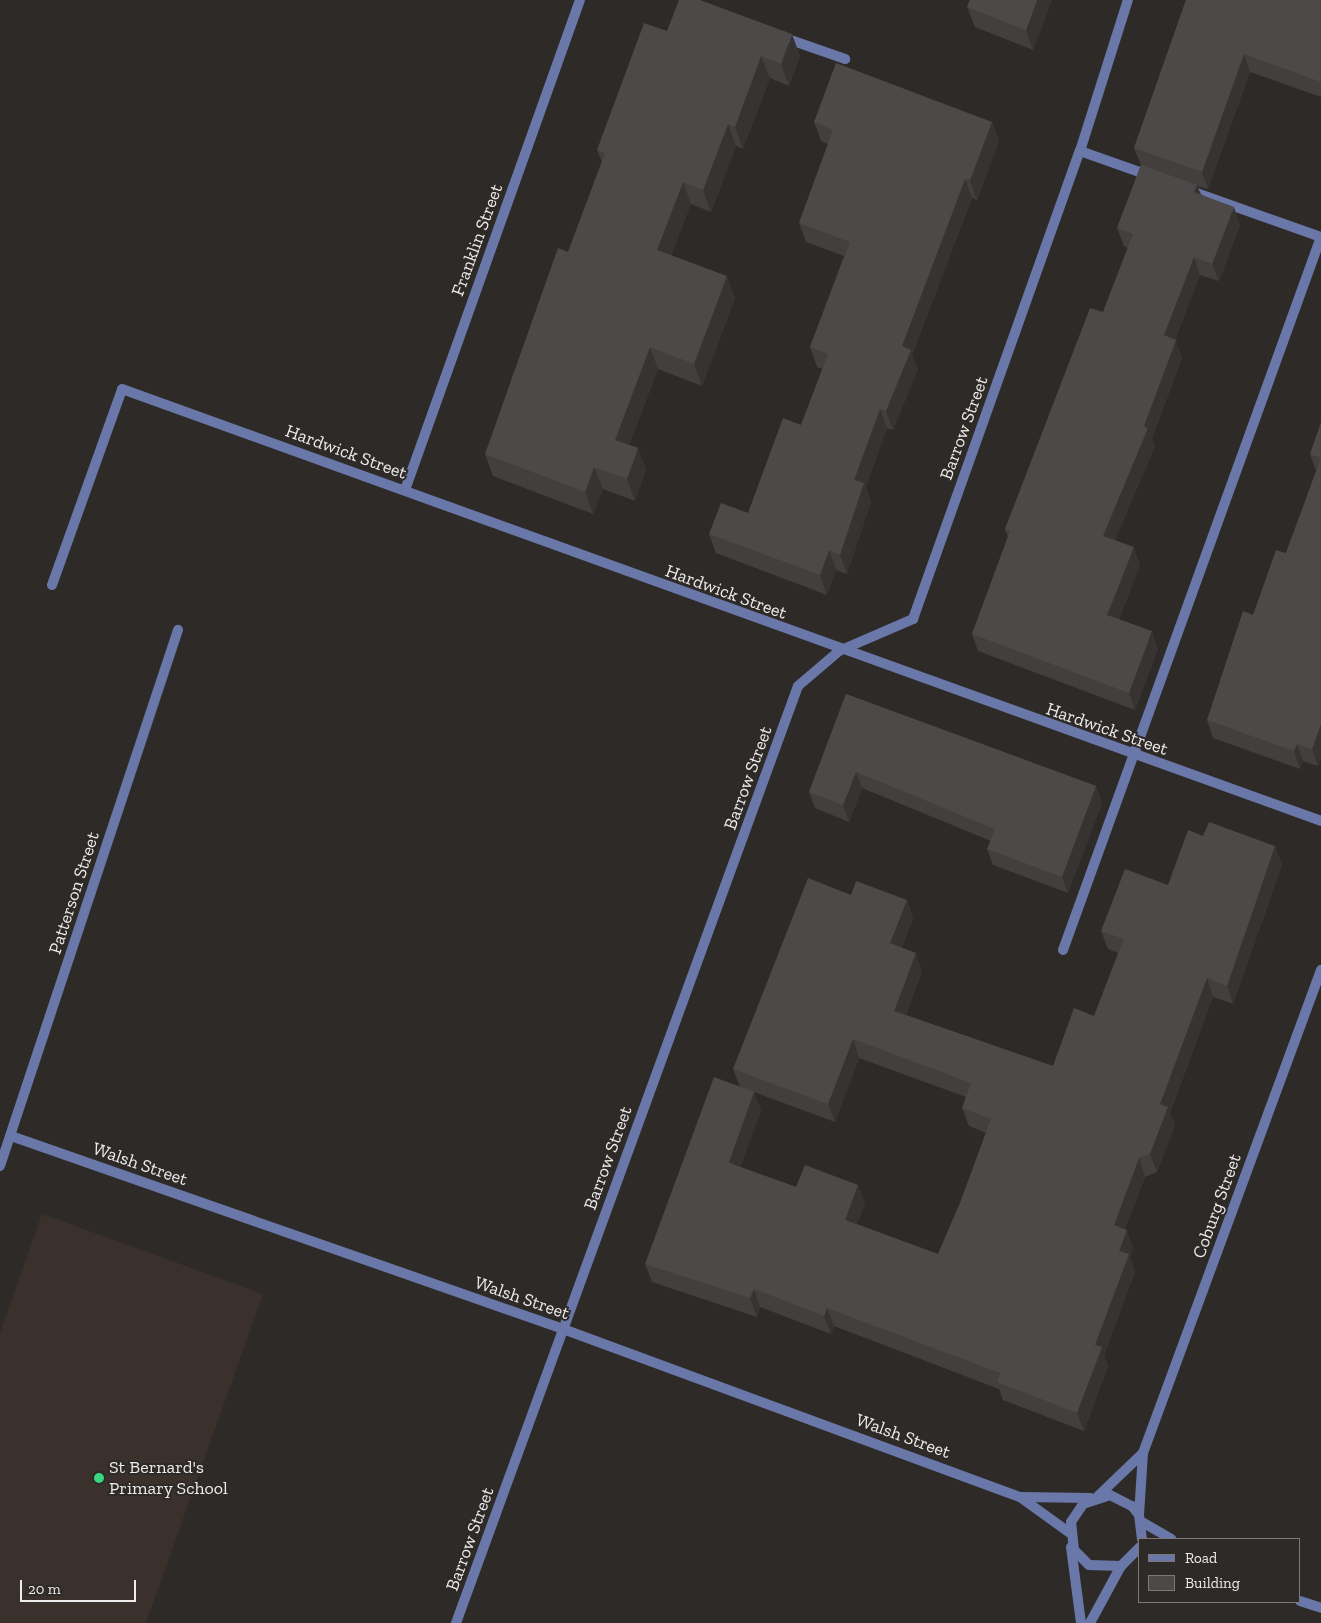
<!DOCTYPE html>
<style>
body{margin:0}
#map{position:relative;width:1321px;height:1623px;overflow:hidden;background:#2e2a28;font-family:"Zilla Slab",serif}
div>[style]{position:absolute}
.built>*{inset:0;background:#3b312c}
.service>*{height:10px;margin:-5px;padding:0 5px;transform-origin:5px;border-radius:5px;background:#6978a9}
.minor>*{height:10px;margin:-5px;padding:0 5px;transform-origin:5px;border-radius:5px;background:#6978a9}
.wall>*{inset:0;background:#433f3f}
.shaded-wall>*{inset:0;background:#373333}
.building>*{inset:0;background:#4e4949}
.dots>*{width:14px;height:14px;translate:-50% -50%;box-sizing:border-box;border:2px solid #2e2a28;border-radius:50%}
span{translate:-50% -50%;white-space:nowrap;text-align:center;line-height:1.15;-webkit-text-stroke:4px #2e2a28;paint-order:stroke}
.street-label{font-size:18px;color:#eeecea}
.poi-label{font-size:18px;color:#eeecea}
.left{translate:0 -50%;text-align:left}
.legend{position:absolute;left:1138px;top:1538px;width:162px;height:65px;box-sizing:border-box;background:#2e2a28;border:1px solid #7b7876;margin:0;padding:6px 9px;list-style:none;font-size:15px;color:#eeecea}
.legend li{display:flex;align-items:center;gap:10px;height:25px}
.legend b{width:25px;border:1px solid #7b7876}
.scale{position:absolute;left:20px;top:1580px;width:116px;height:22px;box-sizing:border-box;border:2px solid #eeecea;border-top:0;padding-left:6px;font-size:15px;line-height:18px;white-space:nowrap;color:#eeecea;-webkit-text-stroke:4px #2e2a28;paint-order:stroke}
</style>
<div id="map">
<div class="built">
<i style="clip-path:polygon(42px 1214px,263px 1294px,146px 1623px,0 1623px,0 1333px)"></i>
</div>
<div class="service">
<i style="left:782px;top:37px;width:67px;rotate:19.2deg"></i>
<i style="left:1080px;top:151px;width:75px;rotate:19.4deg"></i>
<i style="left:1188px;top:190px;width:141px;rotate:19.5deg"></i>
<i style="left:52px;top:585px;width:208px;rotate:-70.3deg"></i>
<i style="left:1063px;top:950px;width:758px;rotate:-70.11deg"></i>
</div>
<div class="minor">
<i style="left:122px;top:389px;width:1274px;rotate:19.81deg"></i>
<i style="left:405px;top:490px;width:520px;rotate:-70.35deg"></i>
<i style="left:11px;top:1136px;width:585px;rotate:19.27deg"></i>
<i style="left:563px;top:1329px;width:487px;rotate:20.2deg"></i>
<i style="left:1020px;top:1497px;width:62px;rotate:35.8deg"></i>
<i style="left:0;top:1166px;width:565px;rotate:-71.63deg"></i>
<i style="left:1098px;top:1496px;width:62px;rotate:-43.7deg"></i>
<i style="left:1020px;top:1497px;width:71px;rotate:0.8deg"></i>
<i style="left:1139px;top:1515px;width:62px;rotate:-86.3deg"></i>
<i style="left:1143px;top:1453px;width:515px;rotate:-69.77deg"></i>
<i style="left:1142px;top:1522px;width:34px;rotate:30deg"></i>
<i style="left:1071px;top:1547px;width:77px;rotate:82.5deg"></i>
<i style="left:1140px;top:1547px;width:27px;rotate:135deg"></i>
<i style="left:1121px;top:1566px;width:32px;rotate:-178deg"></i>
<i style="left:1089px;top:1565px;width:21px;rotate:-135deg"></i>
<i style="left:1074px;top:1550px;width:28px;rotate:-96deg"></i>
<i style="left:1071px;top:1522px;width:22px;rotate:-56deg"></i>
<i style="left:1083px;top:1504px;width:28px;rotate:-18deg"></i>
<i style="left:1110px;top:1495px;width:25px;rotate:27deg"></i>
<i style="left:1132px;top:1506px;width:11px;rotate:52deg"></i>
<i style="left:1139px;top:1515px;width:24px;rotate:83deg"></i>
<i style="left:1300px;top:1601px;width:22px;rotate:18deg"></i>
<i style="left:456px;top:1623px;width:997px;rotate:-69.95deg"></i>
<i style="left:798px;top:686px;width:54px;rotate:-40.5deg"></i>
<i style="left:839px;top:651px;width:81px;rotate:-23.4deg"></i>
<i style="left:913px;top:619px;width:497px;rotate:-70.4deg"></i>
<i style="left:1080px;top:151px;width:158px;rotate:-72.4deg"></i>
<i style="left:1090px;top:1623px;width:65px;rotate:-61.5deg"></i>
</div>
<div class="wall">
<i style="clip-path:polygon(970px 0,1052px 0,1033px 50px,975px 27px,967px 7px)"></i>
<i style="clip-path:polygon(1186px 0,1321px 0,1321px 97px,1250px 72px,1208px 189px,1197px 186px,1201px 194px,1240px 225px,1219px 281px,1200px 275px,1175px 340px,1182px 358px,1152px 438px,1155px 446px,1115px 540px,1140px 565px,1119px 619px,1158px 649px,1135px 710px,978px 651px,972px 634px,1008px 537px,1005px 529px,1103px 312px,1128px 248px,1124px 246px,1117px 228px,1141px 165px,1134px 148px)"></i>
<i style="clip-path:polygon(667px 31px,800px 56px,789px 86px,770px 78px,743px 149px,736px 146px,711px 212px,691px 204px,671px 255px,735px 298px,702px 386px,658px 369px,629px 445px,638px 448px,646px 470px,635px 501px,603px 489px,593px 514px,493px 476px,485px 454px,568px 252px,602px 162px,597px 150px)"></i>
<i style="clip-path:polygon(814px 122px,992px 122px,999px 141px,977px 200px,972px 198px,912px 355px,918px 369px,893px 430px,887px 428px,866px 487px,871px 502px,847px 574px,836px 570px,827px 595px,716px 553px,709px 534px,748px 513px,801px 425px,823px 369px,817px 367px,810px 347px,844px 256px,806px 242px,799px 223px,828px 144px,821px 141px)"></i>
<i style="clip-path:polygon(1321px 423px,1321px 758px,1318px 766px,1303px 761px,1300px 769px,1213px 738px,1207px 720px,1253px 615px,1286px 553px,1316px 471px,1310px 454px)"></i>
<i style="clip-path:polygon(846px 694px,1096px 786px,1102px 803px,1068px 893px,993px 865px,987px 849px,991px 841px,862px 788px,849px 822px,815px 808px,809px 792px)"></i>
<i style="clip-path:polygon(evenodd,1203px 836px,1275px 846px,1282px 865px,1233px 1004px,1213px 997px,1170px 1113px,1175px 1125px,1157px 1172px,1145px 1177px,1125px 1229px,1133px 1248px,1130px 1257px,1135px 1272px,1104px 1355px,1108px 1366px,1084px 1431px,1003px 1400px,999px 1389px,834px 1326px,831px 1334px,760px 1307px,757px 1317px,652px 1282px,645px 1264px,740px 1087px,733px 1069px,851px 895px,907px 900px,913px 918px,902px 948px,922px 971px,906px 1015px,1053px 1066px,1094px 1016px,1118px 953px,1108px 949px,1101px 931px,1168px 885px,1203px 836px,859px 1058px,966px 1097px,962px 1108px,969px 1126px,986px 1133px,960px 1203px,938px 1254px,857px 1224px,865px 1203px,796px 1187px,740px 1167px,761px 1111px,754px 1092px,835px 1122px,859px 1058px)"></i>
</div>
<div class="shaded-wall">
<i style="clip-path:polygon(1037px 0,1052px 0,1033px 50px,1026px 30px)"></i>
<i style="clip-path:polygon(792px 34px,800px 56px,789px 86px,781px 64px)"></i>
<i style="clip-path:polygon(1244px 54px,1250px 72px,1208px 189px,1202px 172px)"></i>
<i style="clip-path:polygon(761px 56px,770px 78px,743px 149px,735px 127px)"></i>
<i style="clip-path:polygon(992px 122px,999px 141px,977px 200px,970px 180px)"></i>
<i style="clip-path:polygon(728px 124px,736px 146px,711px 212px,703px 190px)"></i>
<i style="clip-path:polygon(965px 179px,972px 198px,912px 355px,918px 369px,893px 430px,886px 411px,902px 346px)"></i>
<i style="clip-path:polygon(683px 182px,691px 204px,665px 272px,657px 250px)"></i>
<i style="clip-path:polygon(1197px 185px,1203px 202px,1194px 192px)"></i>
<i style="clip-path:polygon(1234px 207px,1240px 225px,1219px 281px,1212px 264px)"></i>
<i style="clip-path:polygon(1194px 257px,1200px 275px,1170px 353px,1164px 335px)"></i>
<i style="clip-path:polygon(727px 276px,735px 298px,702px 386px,694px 364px)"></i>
<i style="clip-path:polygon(1176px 340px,1182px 358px,1152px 438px,1155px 446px,1110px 553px,1103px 536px)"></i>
<i style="clip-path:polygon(650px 347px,658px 369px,623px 462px,615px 440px)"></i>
<i style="clip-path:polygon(880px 409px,887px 428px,866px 487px,871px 502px,847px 574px,840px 555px,854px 480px)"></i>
<i style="clip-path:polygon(638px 448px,646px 470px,635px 501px,627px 479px)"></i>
<i style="clip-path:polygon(594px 467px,603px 489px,593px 514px,585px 492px)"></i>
<i style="clip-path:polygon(1134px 547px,1140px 565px,1114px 633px,1107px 615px)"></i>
<i style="clip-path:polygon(829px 550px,836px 570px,827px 595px,820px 575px)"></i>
<i style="clip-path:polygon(1152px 631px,1158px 649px,1135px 710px,1129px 693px)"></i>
<i style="clip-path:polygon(1321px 724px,1321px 758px,1318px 766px,1312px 749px)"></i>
<i style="clip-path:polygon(1297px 744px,1303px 761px,1300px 769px,1294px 751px)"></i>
<i style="clip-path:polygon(856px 772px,862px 788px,849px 822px,843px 805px)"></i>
<i style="clip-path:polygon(1096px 786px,1102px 803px,1068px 893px,1062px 877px)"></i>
<i style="clip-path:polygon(1275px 846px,1282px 865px,1233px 1004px,1227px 986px)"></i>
<i style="clip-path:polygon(907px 900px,913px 918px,897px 962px,890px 943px)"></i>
<i style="clip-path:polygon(916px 953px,922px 971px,901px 1029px,894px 1011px)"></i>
<i style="clip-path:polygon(1207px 978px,1213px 997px,1170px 1113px,1175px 1125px,1157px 1172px,1150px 1154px,1160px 1104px)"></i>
<i style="clip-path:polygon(853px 1039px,859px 1058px,835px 1122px,828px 1104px)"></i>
<i style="clip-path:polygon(754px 1092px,761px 1111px,735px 1180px,729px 1162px)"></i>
<i style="clip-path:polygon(1139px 1158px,1145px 1177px,1120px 1243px,1114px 1225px)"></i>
<i style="clip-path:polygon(858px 1185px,865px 1203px,852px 1238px,845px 1220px)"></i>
<i style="clip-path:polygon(1127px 1230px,1133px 1248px,1130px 1257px,1135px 1272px,1104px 1355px,1108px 1366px,1084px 1431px,1077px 1413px,1119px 1251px)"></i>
<i style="clip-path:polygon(754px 1289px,760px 1307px,757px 1317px,750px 1298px)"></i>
<i style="clip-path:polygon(827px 1308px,834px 1326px,831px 1334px,824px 1316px)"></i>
</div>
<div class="building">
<i style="clip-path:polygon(679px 0,700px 0,792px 34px,781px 64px,761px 56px,735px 127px,728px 124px,703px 190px,683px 182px,657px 250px,727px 276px,694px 364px,650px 347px,615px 440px,638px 448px,627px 479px,594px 467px,585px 492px,485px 454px,558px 248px,568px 252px,605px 153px,597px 150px,644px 23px,667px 31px)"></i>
<i style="clip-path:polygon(970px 0,1037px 0,1026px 30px,967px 7px)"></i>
<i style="clip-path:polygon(1186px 0,1321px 0,1321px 82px,1244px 54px,1202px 172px,1134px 148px)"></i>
<i style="clip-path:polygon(836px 63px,992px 122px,970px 180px,965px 179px,902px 346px,911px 350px,886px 411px,880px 409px,854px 480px,864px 483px,840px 555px,829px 550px,820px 575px,709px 534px,721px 503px,748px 513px,783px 418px,801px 425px,828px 354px,810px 347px,850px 242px,799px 223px,833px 130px,814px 122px)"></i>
<i style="clip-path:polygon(1141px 165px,1197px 185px,1194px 192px,1234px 207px,1212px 264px,1194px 257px,1164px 335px,1176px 340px,1144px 426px,1148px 428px,1103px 536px,1134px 547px,1107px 615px,1152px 631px,1129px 693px,972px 634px,1010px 531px,1005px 529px,1090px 308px,1103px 312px,1133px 234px,1117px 228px)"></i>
<i style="clip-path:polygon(1321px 423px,1321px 724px,1312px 749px,1297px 744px,1294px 751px,1207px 720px,1243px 611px,1253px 615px,1276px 550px,1286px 553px,1321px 458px,1310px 454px)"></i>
<i style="clip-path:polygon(846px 694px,1096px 786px,1062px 877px,987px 849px,995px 829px,856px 772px,843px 805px,809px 792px)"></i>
<i style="clip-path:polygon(1209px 822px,1275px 846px,1227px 986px,1207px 978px,1160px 1104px,1168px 1107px,1150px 1154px,1139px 1158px,1114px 1225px,1127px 1230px,1119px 1251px,1129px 1254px,1095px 1345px,1102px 1347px,1077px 1413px,997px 1382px,1000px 1373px,827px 1308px,824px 1316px,754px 1289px,750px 1298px,645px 1264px,714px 1077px,754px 1092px,729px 1162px,735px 1165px,796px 1187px,805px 1165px,858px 1185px,845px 1220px,938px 1254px,960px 1203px,991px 1119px,962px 1108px,971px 1083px,853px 1039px,828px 1104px,733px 1069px,808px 878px,851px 895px,856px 881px,907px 900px,890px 943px,916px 953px,894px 1011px,1053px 1066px,1074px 1008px,1094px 1016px,1124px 939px,1101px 931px,1125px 869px,1168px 885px,1188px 830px,1203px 836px)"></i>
</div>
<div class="dots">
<i style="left:99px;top:1478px;background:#39d87f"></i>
</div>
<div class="street-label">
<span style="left:477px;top:240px;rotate:-70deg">Franklin Street</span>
<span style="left:964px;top:428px;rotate:-70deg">Barrow Street</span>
<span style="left:346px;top:452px;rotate:20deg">Hardwick Street</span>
<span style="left:726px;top:592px;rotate:20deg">Hardwick Street</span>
<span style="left:1107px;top:729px;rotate:19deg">Hardwick Street</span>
<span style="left:748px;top:778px;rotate:-70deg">Barrow Street</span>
<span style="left:74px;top:893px;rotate:-72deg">Patterson Street</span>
<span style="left:608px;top:1158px;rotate:-70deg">Barrow Street</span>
<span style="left:140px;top:1164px;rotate:19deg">Walsh Street</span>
<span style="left:1217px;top:1206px;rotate:-70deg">Coburg Street</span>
<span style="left:522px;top:1298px;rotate:19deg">Walsh Street</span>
<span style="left:903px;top:1436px;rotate:20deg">Walsh Street</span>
<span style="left:470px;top:1539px;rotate:-70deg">Barrow Street</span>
</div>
<div class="poi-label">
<span class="left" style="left:109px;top:1478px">St Bernard's<br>Primary School</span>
</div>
<ul class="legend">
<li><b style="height:6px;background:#6978a9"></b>Road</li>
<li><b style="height:14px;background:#4e4949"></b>Building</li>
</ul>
<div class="scale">20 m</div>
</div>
